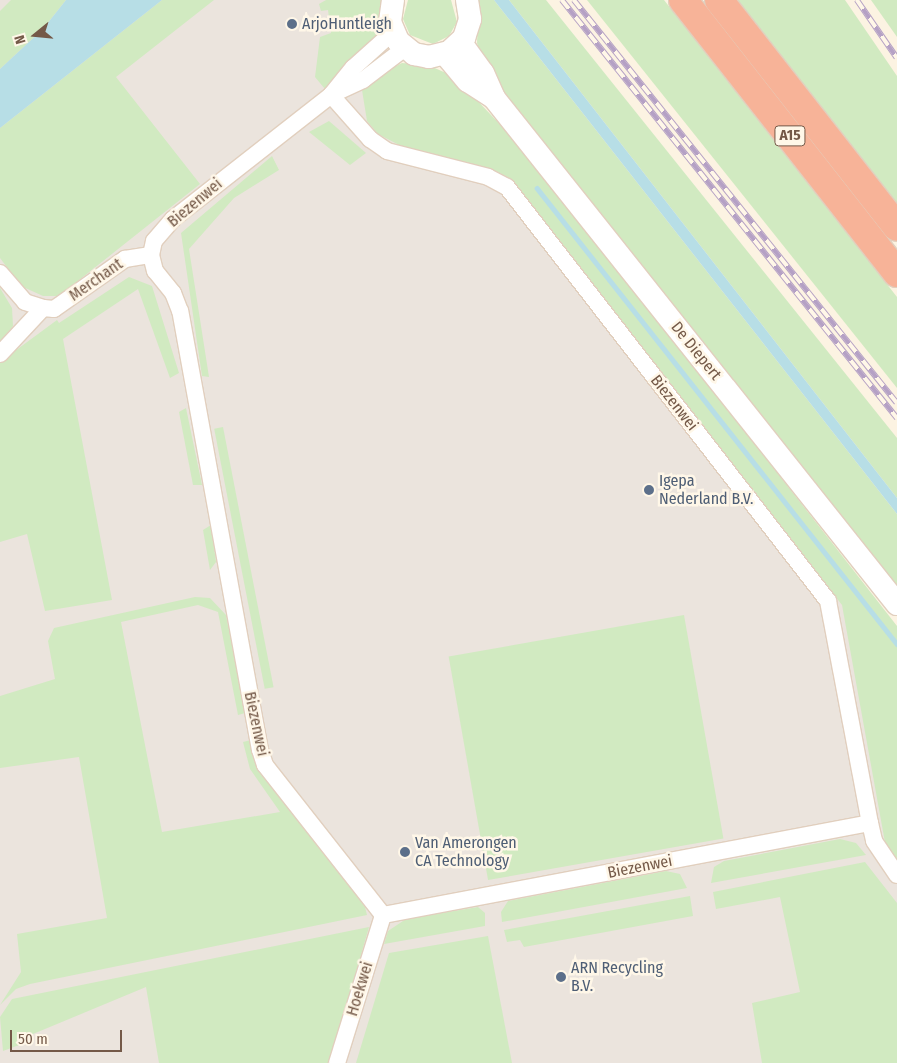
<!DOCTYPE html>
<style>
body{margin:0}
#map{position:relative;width:897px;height:1063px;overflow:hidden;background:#fcf3e2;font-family:"Fira Sans Condensed",sans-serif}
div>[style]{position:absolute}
.industrial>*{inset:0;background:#ebe4dd}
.green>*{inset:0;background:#d1eac1;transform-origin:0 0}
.water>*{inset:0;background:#b7dee6}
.stream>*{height:4.5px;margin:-2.25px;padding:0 2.25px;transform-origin:2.25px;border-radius:2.25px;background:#b7dee6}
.roads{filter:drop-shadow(1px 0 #e1cfbe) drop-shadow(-1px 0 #e1cfbe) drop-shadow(0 1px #e1cfbe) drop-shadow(0 -1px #e1cfbe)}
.minor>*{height:16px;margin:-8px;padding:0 8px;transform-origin:8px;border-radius:8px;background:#fff}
.secondary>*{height:22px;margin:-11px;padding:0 11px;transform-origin:11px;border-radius:11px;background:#fff}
.motorway>*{height:28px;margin:-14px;padding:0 14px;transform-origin:14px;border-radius:14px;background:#f7b398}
.rail>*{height:5.5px;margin-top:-2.75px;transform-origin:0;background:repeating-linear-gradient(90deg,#fff7e8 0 11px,#b5a1c5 0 22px);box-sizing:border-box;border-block:1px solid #b5a1c5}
.dots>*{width:14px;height:14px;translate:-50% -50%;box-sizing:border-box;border:2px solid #fff7e8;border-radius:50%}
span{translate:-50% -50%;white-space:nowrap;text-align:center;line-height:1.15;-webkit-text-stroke:5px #fff7e8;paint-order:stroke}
.shield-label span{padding:1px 4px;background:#fff7e8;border:1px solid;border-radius:4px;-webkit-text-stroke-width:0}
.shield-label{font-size:15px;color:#745948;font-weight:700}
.service-label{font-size:16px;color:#4e5e75}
.left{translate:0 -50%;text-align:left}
.street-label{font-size:16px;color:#745948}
.north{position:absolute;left:10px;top:10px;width:50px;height:50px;-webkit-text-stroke:4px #fff7e8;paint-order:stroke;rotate:253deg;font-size:14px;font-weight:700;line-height:20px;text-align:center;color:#745948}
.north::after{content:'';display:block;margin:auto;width:18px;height:22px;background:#745948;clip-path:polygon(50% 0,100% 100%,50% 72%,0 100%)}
.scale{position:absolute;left:10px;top:1030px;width:112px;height:22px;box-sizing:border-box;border:2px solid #745948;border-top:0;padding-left:6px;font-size:15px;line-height:18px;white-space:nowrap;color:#745948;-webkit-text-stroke:4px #fff7e8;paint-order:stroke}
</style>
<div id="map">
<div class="industrial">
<i style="clip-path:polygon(0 0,337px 0,348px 58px,537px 188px,897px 654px,897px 1063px,0 1063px)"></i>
</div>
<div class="green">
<i style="clip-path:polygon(11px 0,66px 0,43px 29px,0 69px,0 11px)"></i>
<i style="clip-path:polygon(162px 0,214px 0,116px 77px,200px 184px,59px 296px,43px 296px,21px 286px,0 258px,0 128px)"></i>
<i style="clip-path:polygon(326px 0,385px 0,377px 36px,325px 89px,315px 77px,320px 37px,331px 33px,328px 10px,321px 11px,319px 4px)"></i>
<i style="clip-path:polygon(408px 0,451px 0,457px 22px,449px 36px,433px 44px,410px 35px,403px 19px)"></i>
<i style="clip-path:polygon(479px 0,494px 0,897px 514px,897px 593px,507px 97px,483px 62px,477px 43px)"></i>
<i style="clip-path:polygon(509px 0,546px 0,897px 438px,897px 498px)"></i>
<i style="clip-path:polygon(587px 0,664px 0,897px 297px,897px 388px)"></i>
<i style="clip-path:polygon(737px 0,845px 0,897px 76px,897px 203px)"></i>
<i style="clip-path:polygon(872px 0,897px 0,897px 37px,871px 0)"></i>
<i style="clip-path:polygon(402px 63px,428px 65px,455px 77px,528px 154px,897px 626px,897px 862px,886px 848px,842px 605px,506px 176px,401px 146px,378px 134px,367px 121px,362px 90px,381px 73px)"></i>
<i style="clip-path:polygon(329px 121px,366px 153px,350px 165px,309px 132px)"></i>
<i style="clip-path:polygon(272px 156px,279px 170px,234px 198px,189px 249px,209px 377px,202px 376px,181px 233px)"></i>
<i style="clip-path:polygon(129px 277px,152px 286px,179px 373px,170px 378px,138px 289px,63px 339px,112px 600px,45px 611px,27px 534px,0 542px,0 362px,57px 320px,59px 323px)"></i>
<i style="clip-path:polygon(0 288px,12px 308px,13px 326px,0 343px)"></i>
<i style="clip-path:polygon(186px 408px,202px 485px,193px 485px,179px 412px)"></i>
<i style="left:223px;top:427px;width:265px;height:9px;rotate:79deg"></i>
<i style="clip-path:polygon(211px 525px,216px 562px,210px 570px,203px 530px)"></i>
<i style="clip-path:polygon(195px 597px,210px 598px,226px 615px,245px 713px,238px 715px,218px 612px,198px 605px,121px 622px,162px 832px,280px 812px,250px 769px,243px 742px,251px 740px,254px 759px,365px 907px,367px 915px,30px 984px,16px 989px,0 1005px,21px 972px,17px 934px,107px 918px,79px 757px,0 768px,0 696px,55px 679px,48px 641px,54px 628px)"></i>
<i style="left:684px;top:615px;width:227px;height:239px;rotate:80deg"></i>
<i style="clip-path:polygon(840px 839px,856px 843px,866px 855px,711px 883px,714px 867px,724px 861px)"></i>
<i style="clip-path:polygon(865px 862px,897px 903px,897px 1063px,762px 1063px,752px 1003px,800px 992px,780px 897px,716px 909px,713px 892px)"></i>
<i style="clip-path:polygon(666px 871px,680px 874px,687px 888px,502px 922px,501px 912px,508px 901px)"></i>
<i style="clip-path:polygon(690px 896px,693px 916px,524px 947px,520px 940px,507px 942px,504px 930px)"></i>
<i style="clip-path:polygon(478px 907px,485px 913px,485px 926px,384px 944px,388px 931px,406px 919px)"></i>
<i style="clip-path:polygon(369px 927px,330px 1063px,159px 1063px,146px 987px,21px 1039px,22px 1044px,3px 1051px,0 1017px,12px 999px)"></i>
<i style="clip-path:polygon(488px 936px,512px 1063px,356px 1063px,389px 953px)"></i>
</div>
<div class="water">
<i style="clip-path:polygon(66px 0,162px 0,0 128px,0 69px,43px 29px)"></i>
<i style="clip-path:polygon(494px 0,509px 0,897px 498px,897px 514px)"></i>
</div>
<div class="stream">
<i style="left:537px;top:188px;width:581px;rotate:51.71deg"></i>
</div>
<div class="roads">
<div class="minor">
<i style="left:335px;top:93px;width:31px;rotate:-25deg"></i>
<i style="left:363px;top:80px;width:53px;rotate:-37.3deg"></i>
<i style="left:331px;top:95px;width:59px;rotate:48.4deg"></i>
<i style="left:370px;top:139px;width:21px;rotate:35deg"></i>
<i style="left:387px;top:151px;width:104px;rotate:14.4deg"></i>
<i style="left:488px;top:177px;width:21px;rotate:28deg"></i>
<i style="left:507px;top:187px;width:524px;rotate:52.21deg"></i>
<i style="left:828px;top:601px;width:226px;rotate:79.3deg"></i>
<i style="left:870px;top:823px;width:496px;rotate:169.3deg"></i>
<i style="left:0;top:273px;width:38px;rotate:49deg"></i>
<i style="left:25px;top:302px;width:19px;rotate:18deg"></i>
<i style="left:0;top:354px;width:63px;rotate:-46.9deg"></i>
<i style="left:43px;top:308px;width:11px;rotate:5deg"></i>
<i style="left:54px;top:309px;width:87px;rotate:-35.2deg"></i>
<i style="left:125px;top:259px;width:26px;rotate:-9deg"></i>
<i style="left:870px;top:823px;width:18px;rotate:77deg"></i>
<i style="left:874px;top:841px;width:41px;rotate:55.9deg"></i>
<i style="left:383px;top:915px;width:191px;rotate:-128.2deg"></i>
<i style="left:265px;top:765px;width:16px;rotate:-108deg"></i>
<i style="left:260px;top:750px;width:446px;rotate:-100.3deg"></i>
<i style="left:180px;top:311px;width:19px;rotate:-111deg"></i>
<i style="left:173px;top:293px;width:28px;rotate:-129deg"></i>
<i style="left:155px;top:271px;width:16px;rotate:-104deg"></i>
<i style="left:151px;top:255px;width:14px;rotate:-78deg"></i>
<i style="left:154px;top:241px;width:29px;rotate:-49deg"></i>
<i style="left:173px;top:219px;width:201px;rotate:-38.1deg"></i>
<i style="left:331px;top:95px;width:35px;rotate:-51deg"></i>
<i style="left:353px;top:68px;width:54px;rotate:-42deg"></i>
<i style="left:337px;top:1063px;width:155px;rotate:-72.7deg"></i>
</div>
<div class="secondary">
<i style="left:393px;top:0;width:22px;rotate:98deg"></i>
<i style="left:390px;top:22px;width:21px;rotate:67deg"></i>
<i style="left:398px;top:41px;width:21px;rotate:39deg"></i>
<i style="left:414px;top:54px;width:15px;rotate:11deg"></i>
<i style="left:429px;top:57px;width:21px;rotate:-14deg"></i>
<i style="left:449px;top:52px;width:21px;rotate:-43deg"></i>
<i style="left:464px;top:38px;width:20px;rotate:-72deg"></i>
<i style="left:470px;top:19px;width:19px;rotate:-99deg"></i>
<i style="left:461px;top:43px;width:37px;rotate:54deg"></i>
<i style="left:483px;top:73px;width:27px;rotate:66deg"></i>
<i style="left:494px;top:98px;width:647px;rotate:51.46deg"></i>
<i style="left:445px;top:54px;width:35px;rotate:50deg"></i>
<i style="left:468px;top:81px;width:31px;rotate:33deg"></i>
</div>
<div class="motorway">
<i style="left:683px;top:0;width:347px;rotate:51.9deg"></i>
<i style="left:719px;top:0;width:288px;rotate:51.9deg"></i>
</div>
</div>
<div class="rail">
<i style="left:562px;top:0;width:536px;rotate:51.29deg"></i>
<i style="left:574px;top:0;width:516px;rotate:51.29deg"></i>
<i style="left:857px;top:0;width:70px;rotate:55.4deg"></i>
</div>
<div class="dots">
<i style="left:292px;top:24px;background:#5c6f8a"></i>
<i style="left:649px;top:490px;background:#5c6f8a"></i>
<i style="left:405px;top:852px;background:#5c6f8a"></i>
<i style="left:561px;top:977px;background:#5c6f8a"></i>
</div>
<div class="shield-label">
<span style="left:790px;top:136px">A15</span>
</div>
<div class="service-label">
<span class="left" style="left:302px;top:24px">ArjoHuntleigh</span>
<span class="left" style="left:659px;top:490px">Igepa<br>Nederland B.V.</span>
<span class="left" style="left:415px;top:852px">Van Amerongen<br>CA Technology</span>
<span class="left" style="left:571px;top:977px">ARN Recycling<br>B.V.</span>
</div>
<div class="street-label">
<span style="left:195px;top:203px;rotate:-40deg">Biezenwei</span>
<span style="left:96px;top:280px;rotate:-35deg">Merchant</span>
<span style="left:696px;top:351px;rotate:51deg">De Diepert</span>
<span style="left:674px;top:403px;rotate:52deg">Biezenwei</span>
<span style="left:256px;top:724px;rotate:78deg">Biezenwei</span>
<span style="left:640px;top:867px;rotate:-11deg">Biezenwei</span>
<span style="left:360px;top:989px;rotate:-73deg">Hoekwei</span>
</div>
<div class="north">N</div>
<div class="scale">50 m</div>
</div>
